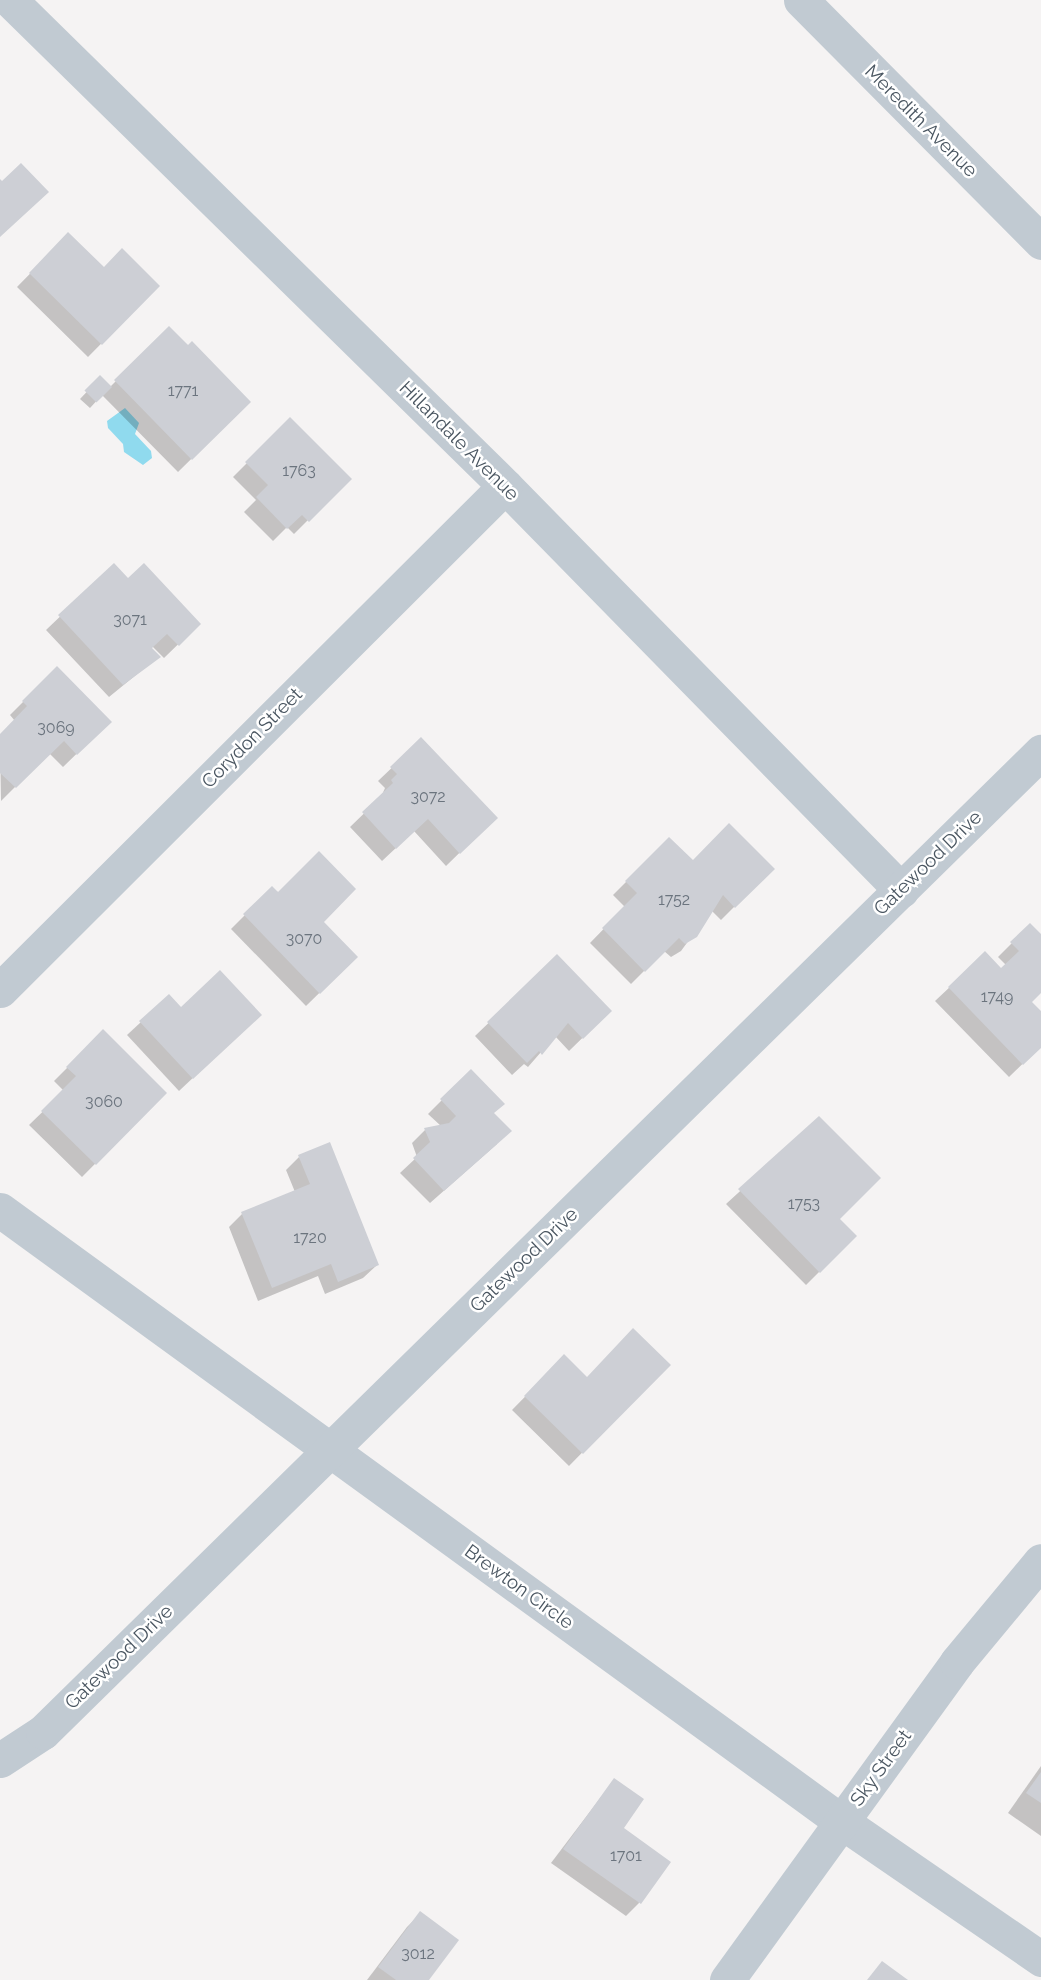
<!DOCTYPE html>
<style>
body{margin:0}
#map{position:relative;width:1041px;height:1980px;overflow:hidden;background:#f5f3f3;font-family:Raleway,sans-serif}
div>[style]{position:absolute}
.water>*{inset:0;background:#90daee}
.shadow>*{inset:0;background:#0003}
.building>*{inset:0;background:#cdcfd5;transform-origin:0 0}
.minor>*{height:35px;margin:-17.5px;padding:0 17.5px;transform-origin:17.5px;border-radius:17.5px;background:#c1cad2}
span{translate:-50% -50%;white-space:nowrap;text-align:center;line-height:1.15;-webkit-text-stroke:5px #fff;paint-order:stroke}
.number-label{font-size:16px;color:#6b747e}
.number-label span{-webkit-text-stroke-width:0}
.street-label{font-size:19px;color:#4a5661}
</style>
<div id="map">
<div class="water">
<i style="clip-path:polygon(125px 408px,139px 423px,135px 434px,151px 451px,152px 458px,143px 465px,124px 452px,123px 444px,108px 428px,107px 421px)"></i>
</div>
<div class="shadow">
<i style="clip-path:polygon(68px 235px,104px 269px,158px 286px,88px 357px,17px 287px)"></i>
<i style="clip-path:polygon(169px 328px,249px 402px,178px 472px,102px 395px,90px 408px,80px 399px,100px 378px,110px 387px)"></i>
<i style="clip-path:polygon(290px 420px,349px 479px,294px 534px,287px 527px,273px 541px,244px 512px,256px 500px,233px 477px)"></i>
<i style="clip-path:polygon(114px 565px,128px 580px,199px 624px,164px 658px,152px 646px,150px 648px,158px 657px,109px 697px,46px 630px)"></i>
<i style="clip-path:polygon(57px 668px,96px 735px,63px 767px,49px 753px,1px 801px,0 736px,15px 721px,10px 715px)"></i>
<i style="clip-path:polygon(421px 740px,495px 818px,446px 866px,414px 831px,382px 861px,350px 827px,381px 797px,385px 788px,378px 781px)"></i>
<i style="clip-path:polygon(669px 839px,693px 862px,772px 869px,721px 920px,711px 910px,681px 951px,671px 957px,664px 951px,631px 984px,590px 943px,625px 907px,613px 895px)"></i>
<i style="clip-path:polygon(272px 888px,321px 922px,356px 957px,306px 1006px,231px 929px)"></i>
<i style="clip-path:polygon(1030px 925px,1041px 936px,1041px 991px,1030px 1002px,1041px 1014px,1041px 1046px,1009px 1077px,935px 1001px,985px 954px,1001px 971px,1006px 965px,998px 957px)"></i>
<i style="clip-path:polygon(557px 957px,610px 1011px,569px 1051px,555px 1036px,528px 1067px,524px 1064px,512px 1075px,475px 1036px)"></i>
<i style="clip-path:polygon(181px 1009px,246px 1028px,179px 1091px,127px 1035px,141px 1022px)"></i>
<i style="clip-path:polygon(103px 1032px,165px 1093px,82px 1177px,29px 1125px,64px 1091px,54px 1081px)"></i>
<i style="clip-path:polygon(471px 1071px,492px 1113px,497px 1144px,430px 1203px,400px 1173px,417px 1157px,412px 1143px,425px 1130px,441px 1126px,428px 1114px)"></i>
<i style="clip-path:polygon(819px 1119px,838px 1219px,855px 1236px,806px 1285px,726px 1204px)"></i>
<i style="clip-path:polygon(299px 1157px,377px 1265px,363px 1278px,325px 1294px,318px 1276px,258px 1301px,229px 1227px,242px 1214px,295px 1192px,286px 1170px)"></i>
<i style="clip-path:polygon(564px 1357px,586px 1379px,668px 1365px,569px 1466px,512px 1410px)"></i>
<i style="clip-path:polygon(1041px 1766px,1041px 1836px,1008px 1813px)"></i>
<i style="clip-path:polygon(614px 1780px,639px 1903px,626px 1916px,551px 1863px)"></i>
<i style="clip-path:polygon(420px 1914px,427px 1980px,367px 1980px,407px 1927px)"></i>
</div>
<div class="building">
<i style="clip-path:polygon(21px 163px,49px 192px,0 237px,0 179px,2px 181px)"></i>
<i style="clip-path:polygon(68px 232px,104px 267px,122px 248px,160px 286px,102px 345px,29px 273px)"></i>
<i style="clip-path:polygon(169px 326px,188px 345px,192px 341px,251px 402px,192px 460px,114px 380px)"></i>
<i style="left:100px;top:375px;width:17px;height:22px;rotate:45deg"></i>
<i style="clip-path:polygon(290px 417px,352px 479px,309px 522px,302px 515px,287px 529px,256px 497px,268px 485px,245px 462px)"></i>
<i style="clip-path:polygon(114px 563px,128px 578px,144px 563px,201px 624px,179px 646px,167px 634px,152px 648px,161px 657px,123px 685px,58px 615px)"></i>
<i style="clip-path:polygon(57px 666px,112px 722px,77px 755px,64px 741px,16px 788px,0 773px,0 734px,27px 706px,22px 701px)"></i>
<i style="clip-path:polygon(421px 737px,498px 818px,460px 854px,428px 819px,396px 849px,362px 812px,393px 783px,391px 780px,397px 774px,390px 767px)"></i>
<i style="clip-path:polygon(729px 823px,775px 869px,735px 908px,723px 895px,697px 937px,685px 944px,679px 938px,645px 972px,602px 928px,637px 893px,625px 881px,669px 837px,693px 860px)"></i>
<i style="clip-path:polygon(319px 851px,356px 889px,324px 922px,358px 957px,320px 994px,243px 914px,272px 886px,278px 892px)"></i>
<i style="clip-path:polygon(1030px 923px,1041px 934px,1041px 993px,1032px 1002px,1041px 1011px,1041px 1048px,1023px 1065px,948px 987px,985px 951px,1001px 968px,1019px 951px,1010px 942px)"></i>
<i style="clip-path:polygon(557px 954px,612px 1011px,583px 1039px,568px 1023px,542px 1055px,539px 1051px,527px 1063px,487px 1022px)"></i>
<i style="clip-path:polygon(220px 970px,262px 1015px,193px 1079px,139px 1021px,169px 994px,181px 1007px)"></i>
<i style="clip-path:polygon(103px 1029px,167px 1093px,96px 1165px,41px 1111px,76px 1076px,66px 1067px)"></i>
<i style="clip-path:polygon(471px 1069px,505px 1104px,494px 1113px,512px 1131px,444px 1191px,413px 1158px,430px 1142px,424px 1128px,449px 1123px,456px 1116px,440px 1099px)"></i>
<i style="clip-path:polygon(819px 1116px,881px 1178px,840px 1219px,857px 1236px,820px 1273px,738px 1189px)"></i>
<i style="clip-path:polygon(330px 1142px,379px 1265px,338px 1282px,331px 1264px,272px 1288px,241px 1212px,310px 1184px,298px 1155px)"></i>
<i style="clip-path:polygon(633px 1328px,671px 1365px,583px 1454px,524px 1396px,564px 1354px,587px 1377px)"></i>
<i style="clip-path:polygon(1041px 1772px,1041px 1803px,1026px 1793px)"></i>
<i style="clip-path:polygon(614px 1778px,644px 1799px,624px 1828px,671px 1862px,641px 1904px,563px 1849px)"></i>
<i style="clip-path:polygon(420px 1911px,459px 1940px,429px 1980px,396px 1980px,378px 1967px)"></i>
<i style="clip-path:polygon(882px 1961px,908px 1980px,867px 1980px)"></i>
</div>
<div class="minor">
<i style="left:10px;top:0;width:694px;rotate:44.47deg"></i>
<i style="left:505px;top:486px;width:566px;rotate:45.57deg"></i>
<i style="left:801px;top:0;width:341px;rotate:45.2deg"></i>
<i style="left:0;top:990px;width:713px;rotate:-44.94deg"></i>
<i style="left:0;top:1210px;width:1041px;rotate:36.01deg"></i>
<i style="left:842px;top:1822px;width:242px;rotate:34.5deg"></i>
<i style="left:0;top:1760px;width:51px;rotate:-33.1deg"></i>
<i style="left:43px;top:1732px;width:1399px;rotate:-44.48deg"></i>
<i style="left:727px;top:1980px;width:392px;rotate:-54.1deg"></i>
<i style="left:957px;top:1662px;width:131px;rotate:-50.3deg"></i>
</div>
<div class="number-label">
<span style="left:183px;top:391px">1771</span>
<span style="left:299px;top:471px">1763</span>
<span style="left:130px;top:620px">3071</span>
<span style="left:56px;top:728px">3069</span>
<span style="left:428px;top:797px">3072</span>
<span style="left:674px;top:900px">1752</span>
<span style="left:304px;top:939px">3070</span>
<span style="left:997px;top:997px">1749</span>
<span style="left:104px;top:1102px">3060</span>
<span style="left:804px;top:1204px">1753</span>
<span style="left:310px;top:1238px">1720</span>
<span style="left:626px;top:1856px">1701</span>
<span style="left:418px;top:1954px">3012</span>
</div>
<div class="street-label">
<span style="left:921px;top:121px;rotate:45deg">Meredith Avenue</span>
<span style="left:459px;top:441px;rotate:45deg">Hillandale Avenue</span>
<span style="left:252px;top:738px;rotate:-45deg">Corydon Street</span>
<span style="left:928px;top:863px;rotate:-44deg">Gatewood Drive</span>
<span style="left:524px;top:1260px;rotate:-44deg">Gatewood Drive</span>
<span style="left:519px;top:1587px;rotate:36deg">Brewton Circle</span>
<span style="left:119px;top:1657px;rotate:-44deg">Gatewood Drive</span>
<span style="left:881px;top:1768px;rotate:-54deg">Sky Street</span>
</div>
</div>
